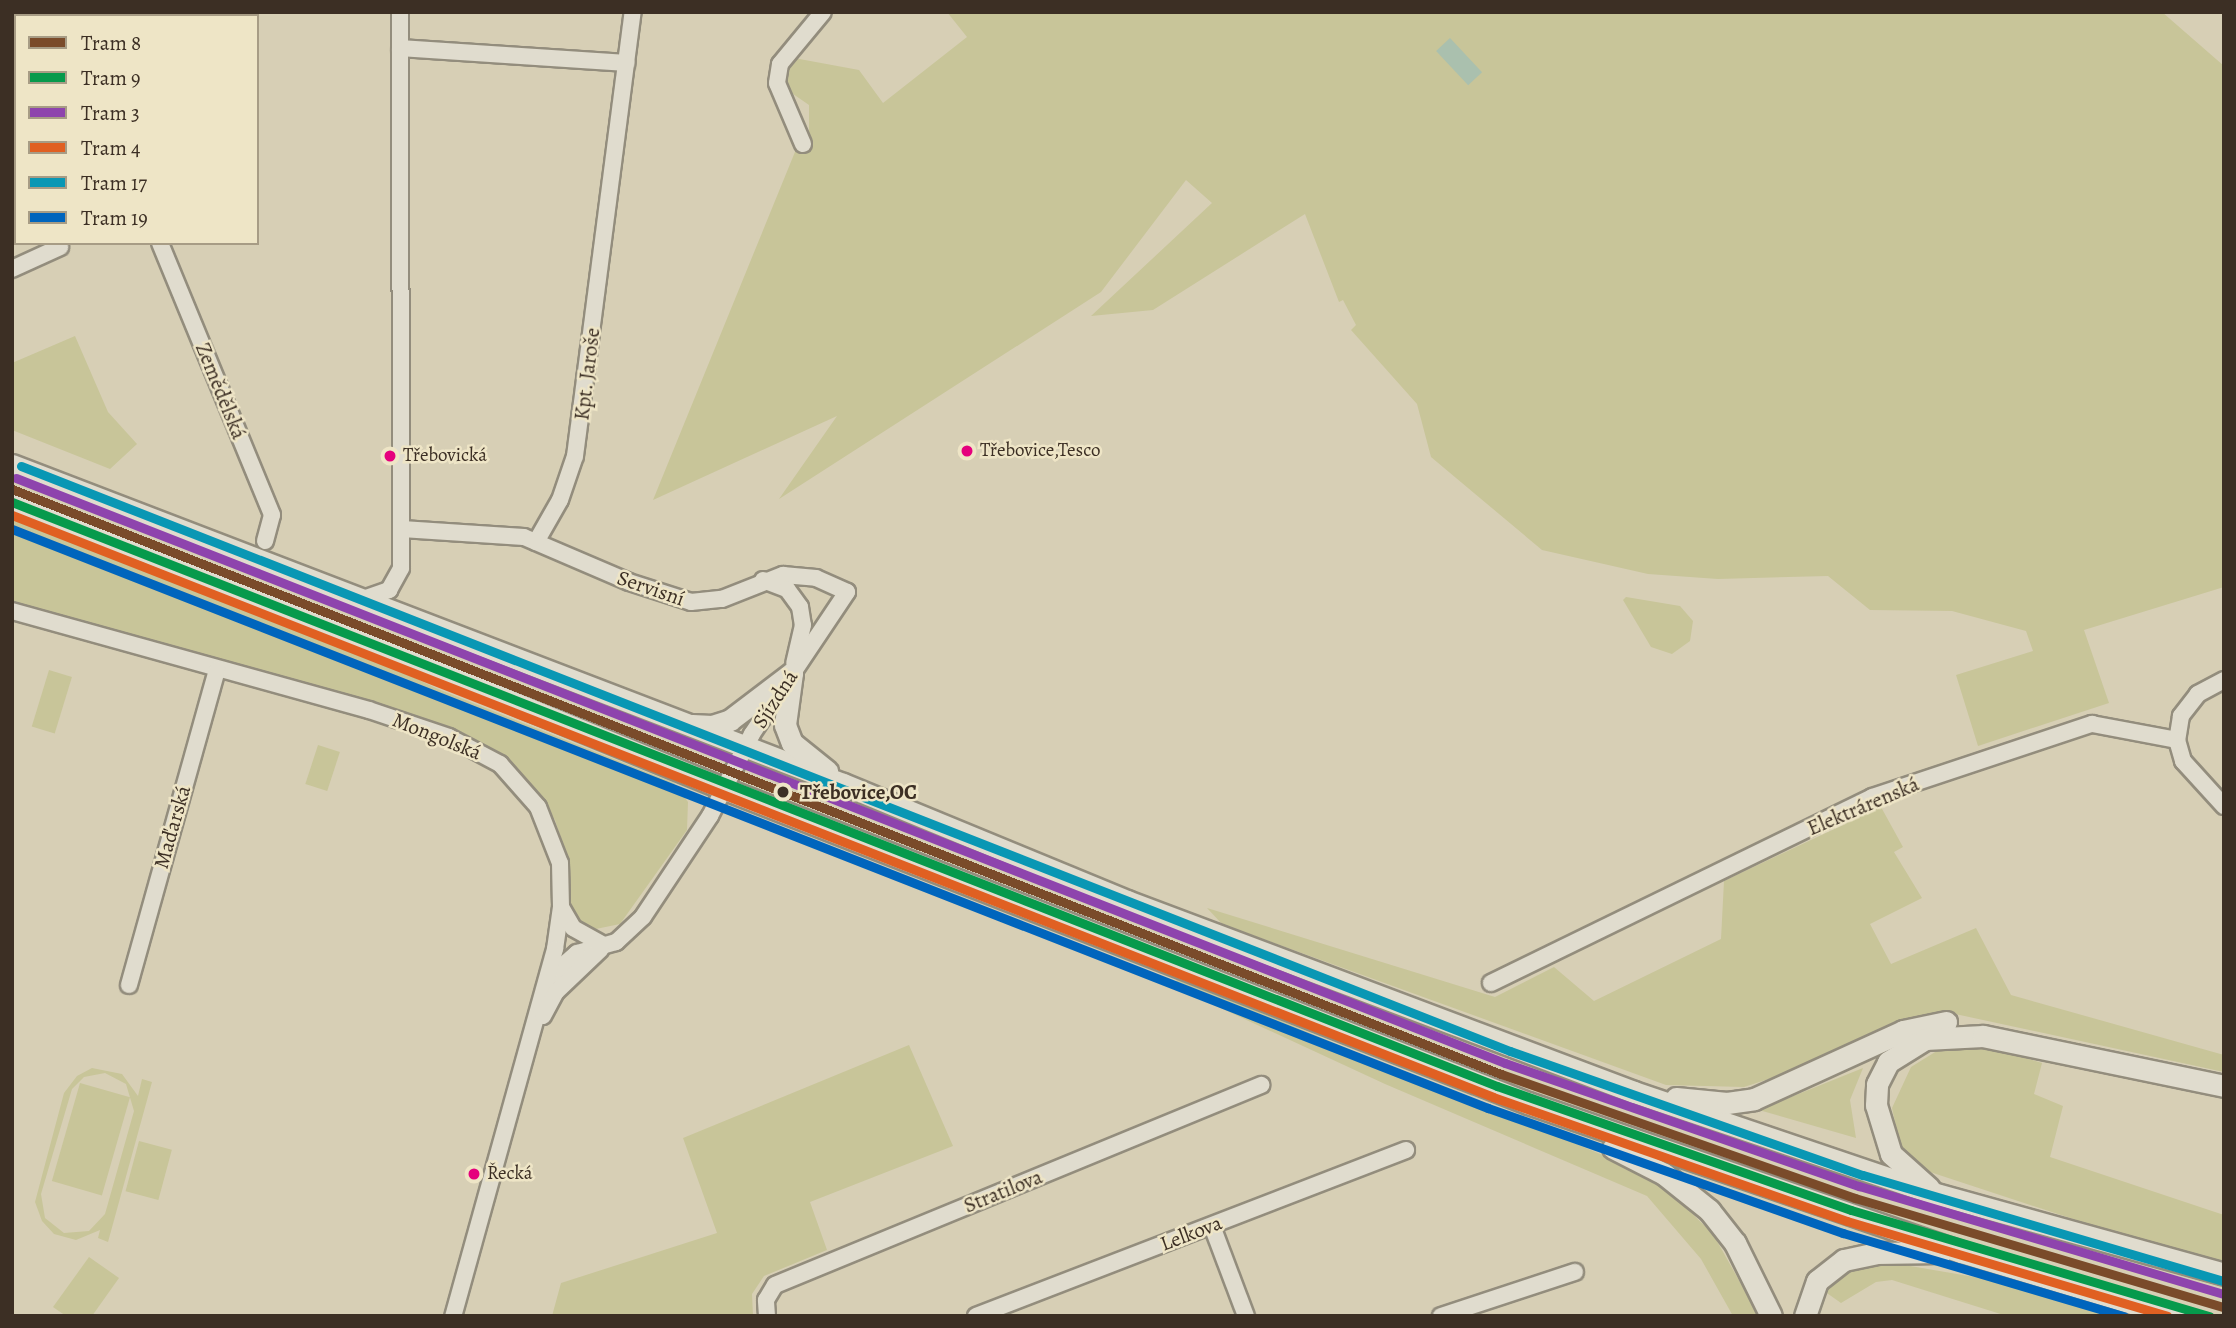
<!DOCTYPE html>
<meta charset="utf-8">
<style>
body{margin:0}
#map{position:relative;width:2236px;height:1328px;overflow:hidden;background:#d7cfb5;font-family:Alegreya,serif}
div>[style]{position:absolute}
.green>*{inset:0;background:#c8c599;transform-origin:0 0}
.water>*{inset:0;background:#aac0ae;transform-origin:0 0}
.roads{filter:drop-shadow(2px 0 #938d7d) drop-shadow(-2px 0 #938d7d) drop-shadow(0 2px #938d7d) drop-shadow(0 -2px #938d7d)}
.street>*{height:16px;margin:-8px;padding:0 8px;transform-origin:8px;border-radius:8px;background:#e0dcce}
.secondary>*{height:21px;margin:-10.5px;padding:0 10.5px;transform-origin:10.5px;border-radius:10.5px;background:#e0dcce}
.tram-1>*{height:9px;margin:-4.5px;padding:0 4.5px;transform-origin:4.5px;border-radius:4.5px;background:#7a4b2a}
.tram-2>*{height:9px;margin:-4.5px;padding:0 4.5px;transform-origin:4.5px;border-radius:4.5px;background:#069a4c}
.tram-3>*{height:9px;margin:-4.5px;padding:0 4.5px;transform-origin:4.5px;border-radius:4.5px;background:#8e44ad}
.tram-4>*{height:9px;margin:-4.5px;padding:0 4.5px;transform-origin:4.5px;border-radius:4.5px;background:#e06022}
.tram-5>*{height:9px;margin:-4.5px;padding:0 4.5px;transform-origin:4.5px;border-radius:4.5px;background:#0997b4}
.tram-6>*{height:9px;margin:-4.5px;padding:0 4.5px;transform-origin:4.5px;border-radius:4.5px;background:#0065bd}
.dots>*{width:19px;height:19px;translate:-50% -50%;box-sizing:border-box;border:4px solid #eee5c6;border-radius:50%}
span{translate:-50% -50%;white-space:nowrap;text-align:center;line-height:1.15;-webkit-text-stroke:5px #eee5c6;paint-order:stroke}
.bus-label{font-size:19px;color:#3c2f24}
.left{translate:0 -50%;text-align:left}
.street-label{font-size:21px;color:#3c2f24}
.stop-label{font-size:21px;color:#3c2f24;font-weight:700}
.frame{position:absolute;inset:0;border:14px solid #3c2f24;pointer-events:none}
.legend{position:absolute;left:14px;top:14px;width:245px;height:231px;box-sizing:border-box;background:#eee5c6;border:2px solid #a79c85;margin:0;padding:9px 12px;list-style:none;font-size:21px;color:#3c2f24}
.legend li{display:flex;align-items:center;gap:14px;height:35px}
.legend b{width:35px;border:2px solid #a79c85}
</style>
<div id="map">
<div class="green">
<i style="clip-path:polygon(947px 12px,2162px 12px,2224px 66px,2224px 587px,2084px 630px,2109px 703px,1978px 746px,1956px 675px,2033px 651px,2026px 631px,1952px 611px,1870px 610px,1828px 576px,1718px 579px,1648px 574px,1542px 550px,1431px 457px,1417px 404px,1351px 330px,1356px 325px,1343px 300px,1339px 302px,1305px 214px,1153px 310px,1091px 316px,1212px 203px,1186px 180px,1101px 292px,779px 499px,837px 416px,653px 500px,797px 147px,809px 140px,809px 105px,783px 87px,786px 67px,794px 58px,859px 70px,883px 103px,967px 37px)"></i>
<i style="clip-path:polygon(75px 336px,108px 412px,137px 444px,110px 469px,12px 430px,12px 363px)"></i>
<i style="clip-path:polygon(12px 514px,337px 641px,438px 689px,674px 783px,688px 802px,687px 830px,620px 924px,591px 930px,571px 912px,567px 857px,555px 820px,529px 781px,502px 756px,464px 733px,421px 718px,12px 602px)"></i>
<i style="clip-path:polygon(1626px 597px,1680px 606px,1693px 621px,1690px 641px,1672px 654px,1651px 647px,1623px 600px)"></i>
<i style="left:49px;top:670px;width:24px;height:59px;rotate:17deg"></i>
<i style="left:318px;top:745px;width:23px;height:41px;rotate:18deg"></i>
<i style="clip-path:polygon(1881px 807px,1903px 847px,1894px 852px,1922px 898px,1870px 924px,1891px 964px,1976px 928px,2011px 995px,2224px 1055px,2224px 1072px,1946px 1012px,1906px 1020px,1802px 1068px,1744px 1087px,1666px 1085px,1222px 924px,1207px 908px,1495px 997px,1554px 967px,1594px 1001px,1721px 939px,1724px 881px)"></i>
<i style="clip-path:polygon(1178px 978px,1622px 1163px,1673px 1195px,1713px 1234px,1759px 1316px,1733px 1316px,1701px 1259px,1647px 1196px,1385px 1084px,1173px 986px)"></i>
<i style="clip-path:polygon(1971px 1041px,2042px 1063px,2034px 1094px,2063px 1106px,2050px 1157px,2224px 1215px,2224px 1262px,2128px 1237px,1927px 1171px,1900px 1145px,1892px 1108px,1911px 1067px,1940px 1049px)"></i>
<i style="clip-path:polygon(909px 1045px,953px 1146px,810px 1202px,827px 1250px,764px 1276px,752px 1294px,753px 1316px,552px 1316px,561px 1283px,717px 1233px,683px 1138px)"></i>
<i style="clip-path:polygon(evenodd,92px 1068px,122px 1074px,138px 1096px,142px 1079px,152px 1082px,108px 1242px,98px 1238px,100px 1230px,76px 1240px,54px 1234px,42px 1221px,35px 1202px,64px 1093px,77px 1076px,92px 1068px,105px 1073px,126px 1084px,134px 1111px,105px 1214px,89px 1231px,64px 1233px,45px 1218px,41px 1194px,72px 1089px,84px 1077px,105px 1073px)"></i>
<i style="clip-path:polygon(1863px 1068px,1850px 1100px,1856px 1138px,1759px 1110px)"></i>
<i style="left:80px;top:1083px;width:52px;height:102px;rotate:16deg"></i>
<i style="left:139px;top:1141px;width:34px;height:52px;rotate:15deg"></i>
<i style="clip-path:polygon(89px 1257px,119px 1278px,92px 1316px,66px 1316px,53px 1307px)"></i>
<i style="clip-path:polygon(1887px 1262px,1986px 1279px,2116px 1316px,2007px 1316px,1892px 1280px,1876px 1282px,1841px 1303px,1824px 1291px,1830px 1279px,1851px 1268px)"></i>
</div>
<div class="water">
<i style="left:1450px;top:38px;width:47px;height:19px;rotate:47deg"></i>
</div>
<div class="roads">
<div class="street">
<i style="left:58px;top:12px;width:4px;rotate:63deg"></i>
<i style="left:400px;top:48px;width:227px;rotate:3.8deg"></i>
<i style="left:803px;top:144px;width:66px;rotate:-113.1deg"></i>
<i style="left:777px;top:83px;width:19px;rotate:-81deg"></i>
<i style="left:780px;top:64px;width:67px;rotate:-50.4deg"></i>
<i style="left:160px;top:243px;width:294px;rotate:67.6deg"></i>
<i style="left:272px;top:515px;width:27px;rotate:105deg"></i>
<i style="left:12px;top:269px;width:53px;rotate:-24.6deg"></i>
<i style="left:402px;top:529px;width:122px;rotate:3.8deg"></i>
<i style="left:524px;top:537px;width:114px;rotate:23.2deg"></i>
<i style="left:629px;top:582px;width:65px;rotate:17.9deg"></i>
<i style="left:691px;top:602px;width:31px;rotate:-6deg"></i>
<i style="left:722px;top:599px;width:66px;rotate:-21.5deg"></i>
<i style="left:783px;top:575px;width:33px;rotate:5deg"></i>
<i style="left:816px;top:578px;width:34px;rotate:24deg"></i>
<i style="left:847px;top:592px;width:171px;rotate:123.8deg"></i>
<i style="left:752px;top:734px;width:92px;rotate:117.1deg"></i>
<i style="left:710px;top:816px;width:121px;rotate:123.6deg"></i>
<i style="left:643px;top:917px;width:37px;rotate:137deg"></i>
<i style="left:616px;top:942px;width:41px;rotate:164.2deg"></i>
<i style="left:577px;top:953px;width:38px;rotate:139deg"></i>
<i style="left:536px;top:542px;width:48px;rotate:-60.3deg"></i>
<i style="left:560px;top:500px;width:46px;rotate:-71.2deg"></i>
<i style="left:575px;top:456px;width:448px;rotate:-82.6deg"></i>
<i style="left:763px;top:580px;width:26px;rotate:21deg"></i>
<i style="left:787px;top:589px;width:22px;rotate:54deg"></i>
<i style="left:800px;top:607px;width:18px;rotate:81deg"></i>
<i style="left:803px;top:625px;width:39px;rotate:103deg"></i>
<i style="left:363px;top:599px;width:28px;rotate:-19deg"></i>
<i style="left:389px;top:590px;width:25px;rotate:-61deg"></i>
<i style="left:401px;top:568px;width:556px;rotate:-90.1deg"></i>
<i style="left:12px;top:611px;width:370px;rotate:15.5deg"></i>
<i style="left:369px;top:710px;width:84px;rotate:18.6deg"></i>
<i style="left:449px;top:737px;width:58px;rotate:27.9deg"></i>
<i style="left:500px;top:764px;width:57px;rotate:48.5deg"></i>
<i style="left:538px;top:807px;width:60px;rotate:68.6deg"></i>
<i style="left:560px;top:863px;width:44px;rotate:88.7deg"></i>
<i style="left:561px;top:907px;width:42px;rotate:98.1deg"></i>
<i style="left:555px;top:949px;width:381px;rotate:105.5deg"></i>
<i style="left:2224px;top:680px;width:30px;rotate:152deg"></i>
<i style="left:2198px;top:694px;width:28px;rotate:128deg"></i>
<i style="left:2181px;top:716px;width:24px;rotate:99deg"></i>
<i style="left:2177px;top:740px;width:22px;rotate:74deg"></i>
<i style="left:2183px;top:761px;width:61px;rotate:47.7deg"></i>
<i style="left:561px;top:907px;width:24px;rotate:60deg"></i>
<i style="left:573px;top:928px;width:35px;rotate:29deg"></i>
<i style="left:1491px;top:983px;width:424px;rotate:-26deg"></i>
<i style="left:1872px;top:797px;width:232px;rotate:-18.4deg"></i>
<i style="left:2092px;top:724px;width:86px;rotate:10.7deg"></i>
<i style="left:129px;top:985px;width:328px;rotate:-74.4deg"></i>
<i style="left:543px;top:1016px;width:27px;rotate:-62deg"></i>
<i style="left:556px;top:992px;width:62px;rotate:-43.7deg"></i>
<i style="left:1212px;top:1226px;width:96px;rotate:69.3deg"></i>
<i style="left:767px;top:1316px;width:16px;rotate:-94deg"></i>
<i style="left:766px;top:1300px;width:17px;rotate:-59deg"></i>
<i style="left:775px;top:1285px;width:526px;rotate:-22.37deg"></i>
<i style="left:976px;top:1316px;width:461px;rotate:-21.1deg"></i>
<i style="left:1441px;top:1316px;width:141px;rotate:-18.2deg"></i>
</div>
<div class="secondary">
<i style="left:12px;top:465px;width:890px;rotate:21deg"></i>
<i style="left:843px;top:784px;width:307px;rotate:22.4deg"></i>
<i style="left:1127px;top:901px;width:542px;rotate:20.64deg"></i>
<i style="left:1634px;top:1092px;width:319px;rotate:18.7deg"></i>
<i style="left:1936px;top:1194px;width:299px;rotate:15.5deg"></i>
<i style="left:12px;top:503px;width:148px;rotate:20.1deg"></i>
<i style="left:151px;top:554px;width:620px;rotate:22.26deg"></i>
<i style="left:725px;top:789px;width:862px;rotate:21.36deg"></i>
<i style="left:1528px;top:1103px;width:458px;rotate:19deg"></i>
<i style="left:1961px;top:1252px;width:222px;rotate:16.7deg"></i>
<i style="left:792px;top:673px;width:52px;rotate:97.7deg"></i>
<i style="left:785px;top:725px;width:19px;rotate:69deg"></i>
<i style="left:792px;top:743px;width:45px;rotate:38.7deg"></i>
<i style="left:692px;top:725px;width:20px;rotate:3deg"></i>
<i style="left:712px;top:726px;width:19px;rotate:-18deg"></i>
<i style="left:730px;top:720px;width:78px;rotate:-37.2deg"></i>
<i style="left:1676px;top:1098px;width:51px;rotate:5.6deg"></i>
<i style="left:1727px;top:1103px;width:27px;rotate:-8deg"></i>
<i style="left:1754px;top:1099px;width:164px;rotate:-24.5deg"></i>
<i style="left:1903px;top:1031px;width:44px;rotate:-11.8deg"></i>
<i style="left:1613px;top:1148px;width:57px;rotate:27deg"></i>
<i style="left:1664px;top:1174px;width:58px;rotate:38.7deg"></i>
<i style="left:1709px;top:1210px;width:42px;rotate:51.8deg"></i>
<i style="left:1735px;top:1243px;width:81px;rotate:63.7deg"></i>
<i style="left:1929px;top:1188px;width:51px;rotate:-138.2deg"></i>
<i style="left:1891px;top:1154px;width:51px;rotate:-107deg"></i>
<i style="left:1876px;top:1105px;width:21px;rotate:-87deg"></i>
<i style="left:1877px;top:1084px;width:25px;rotate:-63deg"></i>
<i style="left:1888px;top:1062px;width:44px;rotate:-31.9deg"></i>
<i style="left:1925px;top:1039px;width:58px;rotate:-3deg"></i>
<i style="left:1983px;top:1036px;width:246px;rotate:11.7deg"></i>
<i style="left:1805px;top:1316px;width:37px;rotate:-71deg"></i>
<i style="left:1817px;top:1281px;width:34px;rotate:-38deg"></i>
<i style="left:1844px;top:1260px;width:33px;rotate:-12deg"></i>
<i style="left:1876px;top:1253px;width:65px;rotate:-0.9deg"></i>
</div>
</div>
<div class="tram-1">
<i style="left:12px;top:489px;width:1600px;rotate:21.45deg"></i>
<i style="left:1501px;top:1074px;width:375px;rotate:19.3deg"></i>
<i style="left:1855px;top:1198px;width:385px;rotate:16.5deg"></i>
</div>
<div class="tram-2">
<i style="left:12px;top:502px;width:1596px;rotate:21.47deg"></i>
<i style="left:1497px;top:1086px;width:375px;rotate:19.3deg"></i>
<i style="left:1851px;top:1210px;width:374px;rotate:16.5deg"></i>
</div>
<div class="tram-3">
<i style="left:16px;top:478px;width:1600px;rotate:21.45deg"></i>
<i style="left:1505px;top:1063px;width:375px;rotate:19.2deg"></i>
<i style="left:1859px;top:1186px;width:381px;rotate:16.5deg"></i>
</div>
<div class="tram-4">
<i style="left:12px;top:515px;width:1591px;rotate:21.45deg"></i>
<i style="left:1493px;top:1097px;width:375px;rotate:19.3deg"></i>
<i style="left:1847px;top:1221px;width:334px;rotate:16.5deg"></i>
</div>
<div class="tram-5">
<i style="left:21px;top:466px;width:1600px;rotate:21.45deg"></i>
<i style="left:1510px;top:1051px;width:374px;rotate:19.4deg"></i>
<i style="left:1863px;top:1175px;width:376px;rotate:16.4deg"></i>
</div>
<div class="tram-6">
<i style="left:12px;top:529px;width:1586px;rotate:21.42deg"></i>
<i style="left:1488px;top:1108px;width:376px;rotate:19.4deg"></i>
<i style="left:1843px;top:1233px;width:293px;rotate:16.5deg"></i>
</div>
<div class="dots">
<i style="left:967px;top:451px;background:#e5007d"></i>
<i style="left:390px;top:456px;background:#e5007d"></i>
<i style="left:783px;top:792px;background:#3c2f24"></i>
<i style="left:474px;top:1174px;background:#e5007d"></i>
</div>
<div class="bus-label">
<span class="left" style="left:980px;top:451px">Třebovice,Tesco</span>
<span class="left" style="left:403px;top:456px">Třebovická</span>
<span class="left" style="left:487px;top:1174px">Řecká</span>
</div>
<div class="street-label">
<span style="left:587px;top:374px;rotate:-83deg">Kpt. Jaroše</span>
<span style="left:221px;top:391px;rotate:68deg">Zemědělská</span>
<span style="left:651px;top:588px;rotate:19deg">Servisní</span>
<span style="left:775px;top:699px;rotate:-57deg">Sjízdná</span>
<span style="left:437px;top:736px;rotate:22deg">Mongolská</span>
<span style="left:1863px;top:806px;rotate:-23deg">Elektrárenská</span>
<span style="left:172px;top:827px;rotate:-74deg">Maďarská</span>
<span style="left:1003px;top:1191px;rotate:-22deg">Stratilova</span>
<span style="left:1191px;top:1233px;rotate:-21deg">Lelkova</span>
</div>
<div class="stop-label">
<span class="left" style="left:800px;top:792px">Třebovice,OC</span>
</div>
<div class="frame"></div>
<ul class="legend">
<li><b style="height:9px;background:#7a4b2a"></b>Tram 8</li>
<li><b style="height:9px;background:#069a4c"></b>Tram 9</li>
<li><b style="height:9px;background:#8e44ad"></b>Tram 3</li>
<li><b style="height:9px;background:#e06022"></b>Tram 4</li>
<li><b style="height:9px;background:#0997b4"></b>Tram 17</li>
<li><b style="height:9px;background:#0065bd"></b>Tram 19</li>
</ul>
</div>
